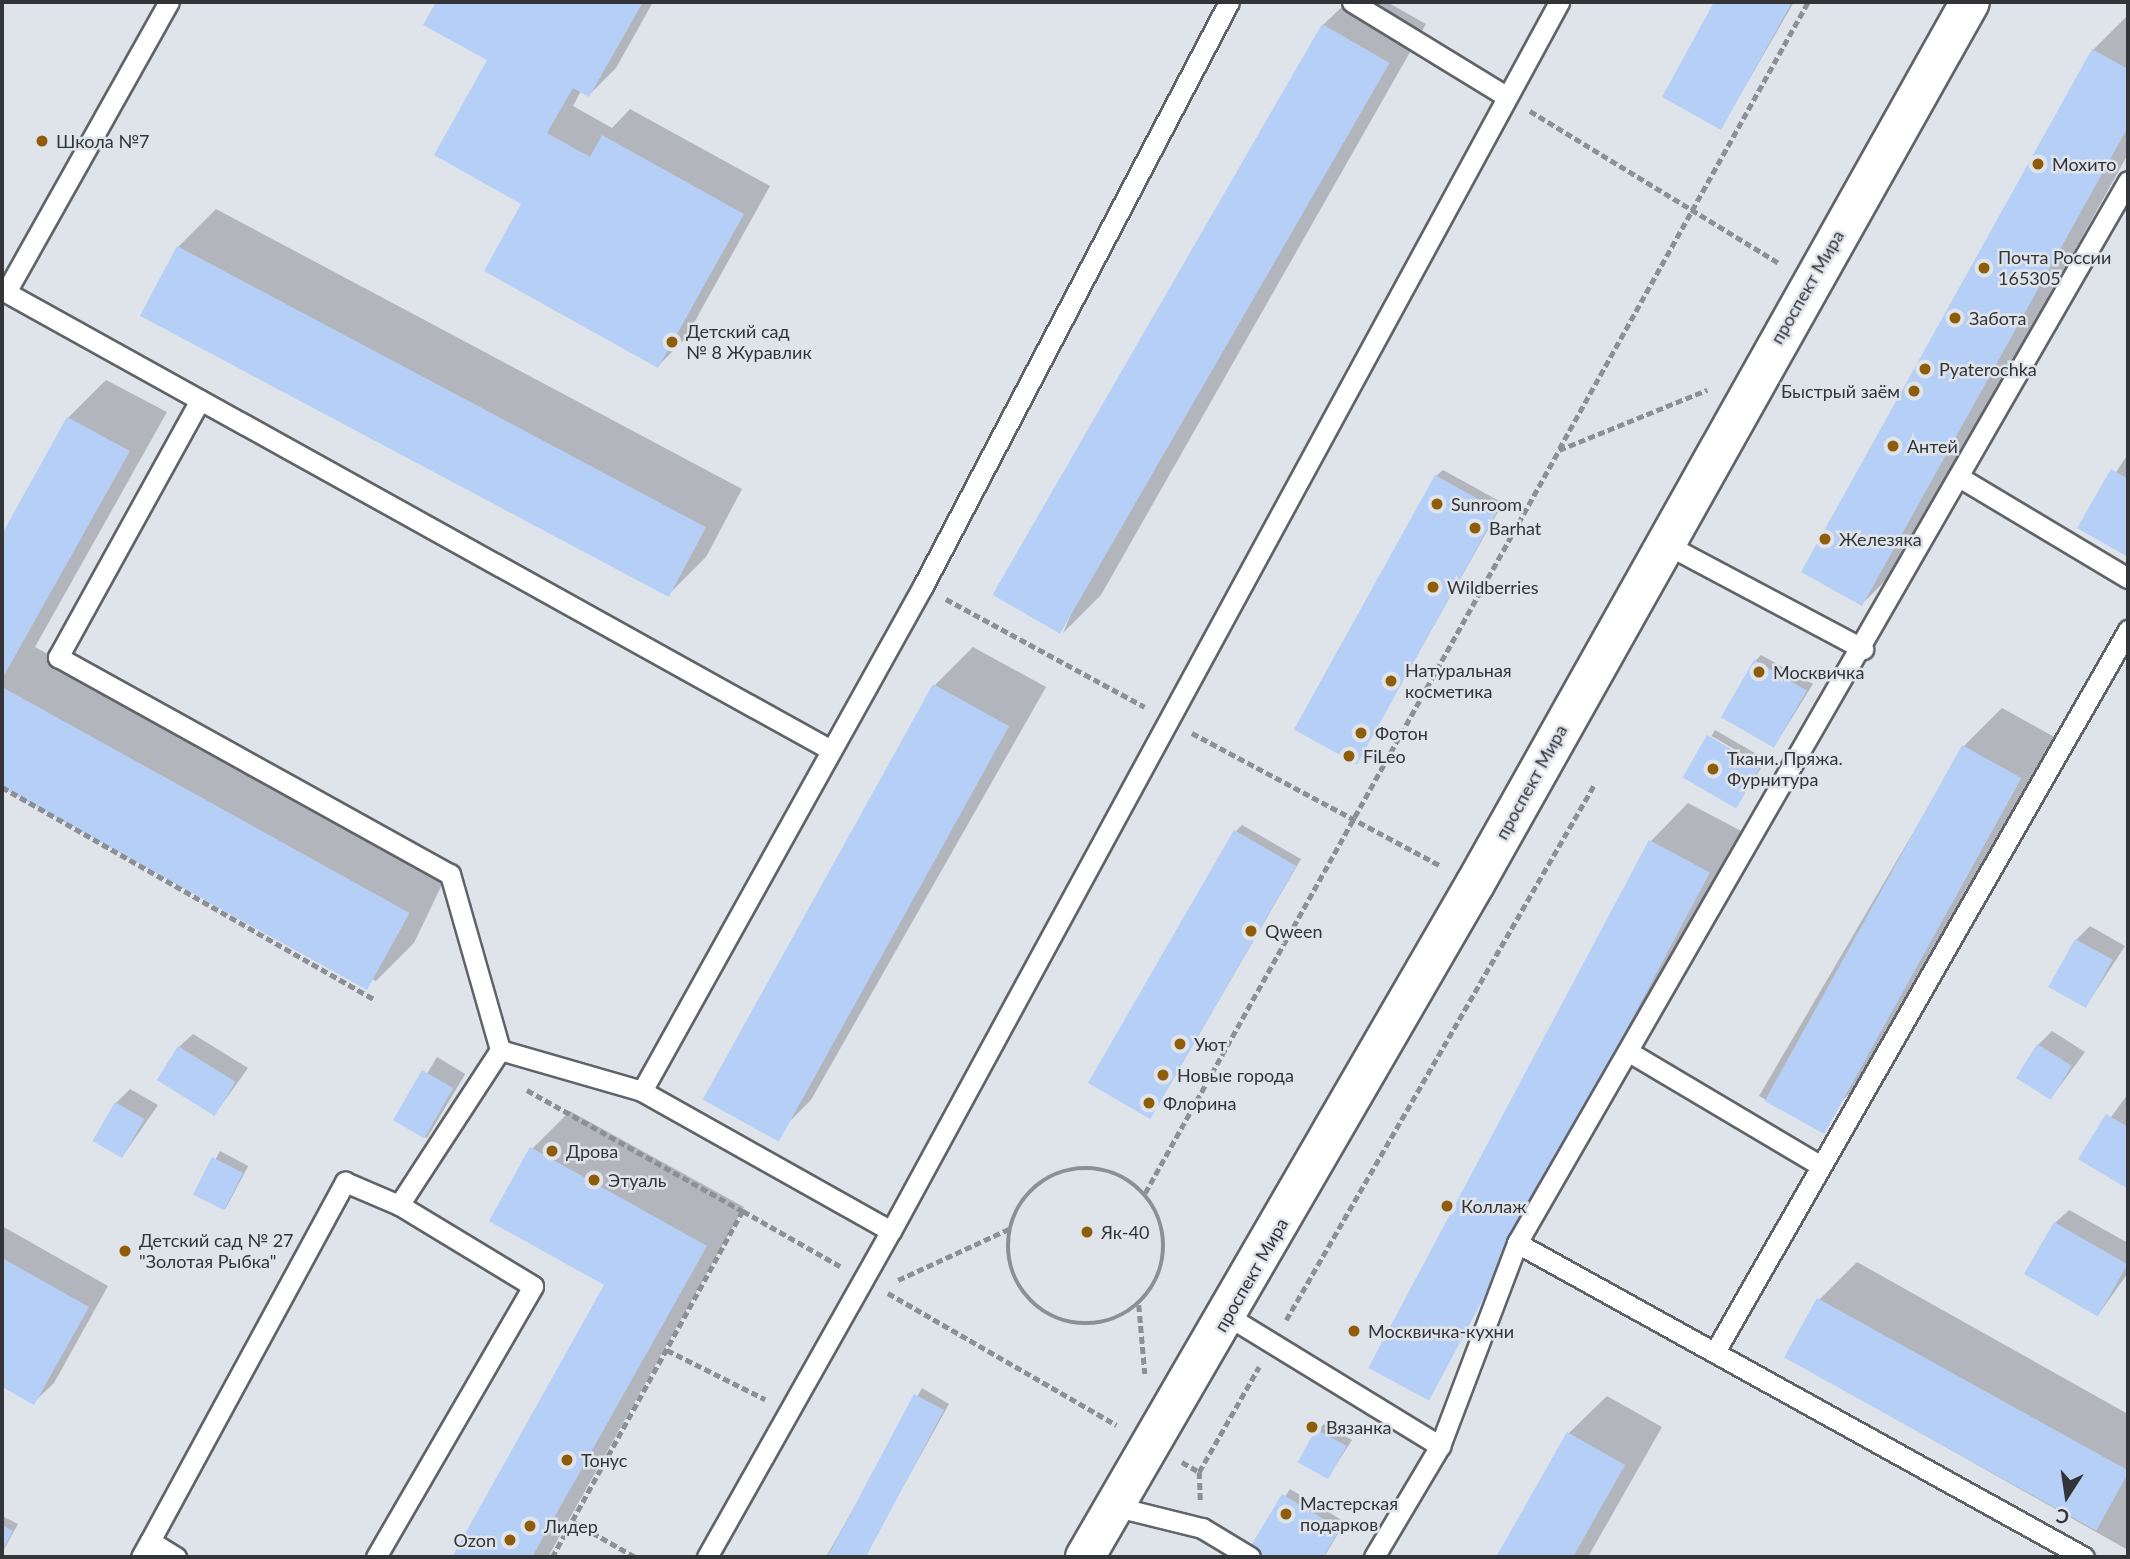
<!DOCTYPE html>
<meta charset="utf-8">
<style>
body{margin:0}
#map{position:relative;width:2130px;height:1559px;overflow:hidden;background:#dfe4eb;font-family:Lato,sans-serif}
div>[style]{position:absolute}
.shadow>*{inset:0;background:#0003;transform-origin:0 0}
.building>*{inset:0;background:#b6cff6;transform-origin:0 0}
.path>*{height:4.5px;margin-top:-2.25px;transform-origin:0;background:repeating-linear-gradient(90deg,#8c8f94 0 7px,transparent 0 10.5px)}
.path>.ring{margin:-2.25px;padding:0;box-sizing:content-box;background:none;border:4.5px solid #8c8f94;border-radius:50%}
.roads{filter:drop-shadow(2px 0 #60646a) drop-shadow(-2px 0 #60646a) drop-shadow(0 2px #60646a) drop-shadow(0 -2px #60646a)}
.service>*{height:19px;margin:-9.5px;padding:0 9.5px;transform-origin:9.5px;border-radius:9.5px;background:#fff}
.minor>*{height:38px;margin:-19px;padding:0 19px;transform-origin:19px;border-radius:19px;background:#fff}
.dots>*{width:19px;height:19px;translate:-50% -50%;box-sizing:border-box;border:4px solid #dfe4eb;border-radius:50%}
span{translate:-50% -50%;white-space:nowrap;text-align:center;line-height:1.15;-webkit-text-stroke:5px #dfe4eb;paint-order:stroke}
.poi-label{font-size:18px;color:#323437}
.left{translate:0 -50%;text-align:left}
.right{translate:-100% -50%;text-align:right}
.street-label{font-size:18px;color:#323437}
.frame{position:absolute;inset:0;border:4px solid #323437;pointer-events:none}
.north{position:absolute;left:2032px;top:1461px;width:70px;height:70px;-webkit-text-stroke:5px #dfe4eb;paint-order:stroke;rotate:192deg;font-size:19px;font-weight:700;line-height:28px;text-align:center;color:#323437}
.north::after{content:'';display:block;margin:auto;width:24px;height:32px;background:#323437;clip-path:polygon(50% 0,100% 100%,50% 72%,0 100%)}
</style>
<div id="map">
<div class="shadow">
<i style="clip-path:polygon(438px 2px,653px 2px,616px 68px,589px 95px,581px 91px,573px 106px,612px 128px,630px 109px,770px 186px,685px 339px,658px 366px,524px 203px,489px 60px,425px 24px)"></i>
<i style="clip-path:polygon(1347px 2px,1387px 2px,1426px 24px,1101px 595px,1063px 633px,1323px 25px)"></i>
<i style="clip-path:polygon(1716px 2px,1794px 2px,1721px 128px,1664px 96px)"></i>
<i style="clip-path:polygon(2128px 15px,2128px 154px,1900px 566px,1862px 604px,2093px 50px)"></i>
<i style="clip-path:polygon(216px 209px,742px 489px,706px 557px,668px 595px,178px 247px)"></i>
<i style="clip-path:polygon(106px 380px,167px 412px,35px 647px,447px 874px,414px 943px,376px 981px,2px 773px,2px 537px,68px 418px)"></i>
<i style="clip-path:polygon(2128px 454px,2128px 555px,2080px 527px)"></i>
<i style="clip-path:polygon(1443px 470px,1503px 503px,1357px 762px,1436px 476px)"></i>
<i style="clip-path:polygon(973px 647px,1046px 687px,811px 1100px,773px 1138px,935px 685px)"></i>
<i style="clip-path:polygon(1761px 655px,1813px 684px,1775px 745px,1755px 661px)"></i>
<i style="clip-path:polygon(2002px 708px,2058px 739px,1853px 1090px,1815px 1128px,1759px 1096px,1964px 746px)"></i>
<i style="left:1715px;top:730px;width:59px;height:7px;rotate:30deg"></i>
<i style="clip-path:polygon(1708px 738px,1761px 768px,1736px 807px)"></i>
<i style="clip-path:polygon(1688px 803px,1747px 834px,1447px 1351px,1409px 1389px,1650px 842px)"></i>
<i style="clip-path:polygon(1242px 825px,1301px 859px,1151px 1117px,1235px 832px)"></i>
<i style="clip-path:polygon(2090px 926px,2125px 946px,2086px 1006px,2076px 940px)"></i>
<i style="clip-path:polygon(2052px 1031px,2085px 1052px,2051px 1098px,2038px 1045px)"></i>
<i style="clip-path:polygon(193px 1034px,248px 1068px,215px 1114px,179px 1047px)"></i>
<i style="left:437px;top:1057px;width:33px;height:75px;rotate:31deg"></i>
<i style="clip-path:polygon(130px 1089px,158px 1105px,122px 1157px,116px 1103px)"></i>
<i style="clip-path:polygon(2128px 1094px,2128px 1187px,2081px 1158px)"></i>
<i style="clip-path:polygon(570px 1111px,744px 1207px,548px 1557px,454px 1557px,606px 1284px,532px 1149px)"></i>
<i style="left:220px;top:1151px;width:32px;height:49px;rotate:28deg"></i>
<i style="clip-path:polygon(2069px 1210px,2128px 1243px,2128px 1273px,2098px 1315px,2055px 1223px)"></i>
<i style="clip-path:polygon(2px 1226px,108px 1286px,54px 1383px,33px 1403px,2px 1385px)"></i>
<i style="clip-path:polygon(1857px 1262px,2128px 1414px,2128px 1550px,1786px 1357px,1819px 1300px)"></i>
<i style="clip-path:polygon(922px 1388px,949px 1404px,864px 1557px,826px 1557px)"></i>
<i style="clip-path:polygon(1607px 1396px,1662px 1427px,1588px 1557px,1498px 1557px,1569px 1433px)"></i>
<i style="clip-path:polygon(1324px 1424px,1352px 1440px,1329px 1476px,1317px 1430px)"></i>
<i style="clip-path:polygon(1290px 1489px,1345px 1522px,1324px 1557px,1266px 1557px,1251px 1548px)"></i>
<i style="clip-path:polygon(2px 1516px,18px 1524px,2px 1553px)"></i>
</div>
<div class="building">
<i style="clip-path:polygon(436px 2px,643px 2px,589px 97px,573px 88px,547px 133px,590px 157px,602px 135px,744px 214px,658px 368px,484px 271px,521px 204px,434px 155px,487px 60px,423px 25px)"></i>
<i style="clip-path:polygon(1714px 2px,1792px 2px,1721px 130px,1662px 97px)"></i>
<i style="left:1322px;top:24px;width:78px;height:659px;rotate:30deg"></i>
<i style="clip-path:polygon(2092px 49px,2128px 69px,2128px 127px,1862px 606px,1801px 572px)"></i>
<i style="left:177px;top:246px;width:599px;height:79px;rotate:28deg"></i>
<i style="clip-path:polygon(67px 417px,130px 451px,2px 679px,2px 534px)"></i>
<i style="clip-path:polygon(2111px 469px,2128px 479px,2128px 557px,2077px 528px)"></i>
<i style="left:1435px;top:475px;width:72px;height:291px;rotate:29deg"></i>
<i style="left:1754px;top:660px;width:61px;height:66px;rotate:30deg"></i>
<i style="left:933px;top:684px;width:87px;height:475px;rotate:29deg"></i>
<i style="left:2px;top:687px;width:466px;height:88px;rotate:29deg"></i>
<i style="left:1707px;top:735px;width:62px;height:49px;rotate:30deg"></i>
<i style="left:1962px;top:745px;width:68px;height:407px;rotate:29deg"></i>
<i style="left:1234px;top:830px;width:72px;height:292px;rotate:30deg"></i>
<i style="left:1649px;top:840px;width:69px;height:598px;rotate:28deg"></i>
<i style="left:2075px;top:939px;width:43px;height:55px;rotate:29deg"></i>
<i style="left:2037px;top:1044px;width:41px;height:40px;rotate:32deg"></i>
<i style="left:178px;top:1046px;width:68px;height:40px;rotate:32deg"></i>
<i style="left:422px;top:1070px;width:36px;height:58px;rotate:30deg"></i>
<i style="left:115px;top:1102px;width:34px;height:45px;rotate:30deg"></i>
<i style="clip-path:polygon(2106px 1114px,2128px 1127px,2128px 1189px,2078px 1159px)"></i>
<i style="clip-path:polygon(530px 1147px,707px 1246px,532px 1557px,452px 1557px,604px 1285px,489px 1221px)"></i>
<i style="left:212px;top:1157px;width:35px;height:42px;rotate:27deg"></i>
<i style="left:2054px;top:1222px;width:85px;height:60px;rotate:30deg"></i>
<i style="clip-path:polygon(2px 1258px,89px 1307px,34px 1405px,2px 1387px)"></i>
<i style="left:1817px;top:1298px;width:357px;height:68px;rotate:29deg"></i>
<i style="left:914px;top:1394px;width:34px;height:186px;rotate:28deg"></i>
<i style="left:1316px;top:1429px;width:35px;height:38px;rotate:29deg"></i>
<i style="clip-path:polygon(1567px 1432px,1625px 1465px,1573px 1557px,1496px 1557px)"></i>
<i style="clip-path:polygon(1282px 1494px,1340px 1529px,1323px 1557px,1263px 1557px,1249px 1549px)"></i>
<i style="clip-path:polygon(2px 1525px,13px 1531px,2px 1551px)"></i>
</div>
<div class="path">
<i style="left:1530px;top:111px;width:292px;rotate:31.4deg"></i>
<i style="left:1559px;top:449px;width:512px;rotate:-60.88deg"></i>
<i style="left:946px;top:599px;width:226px;rotate:28.5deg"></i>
<i style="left:1192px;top:733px;width:282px;rotate:28.1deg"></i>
<i style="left:2px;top:787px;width:430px;rotate:29.7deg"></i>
<i style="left:527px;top:1090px;width:248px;rotate:29.3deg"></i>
<i style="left:743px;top:1211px;width:395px;rotate:118.8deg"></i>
<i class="ring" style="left:1008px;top:1168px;width:151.5px;height:151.5px"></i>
<i style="left:1145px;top:1193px;width:851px;rotate:-60.87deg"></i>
<i style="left:1559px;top:450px;width:160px;rotate:-22.1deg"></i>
<i style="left:743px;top:1211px;width:112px;rotate:29.6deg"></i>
<i style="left:898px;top:1280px;width:122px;rotate:-24.7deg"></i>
<i style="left:888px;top:1293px;width:264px;rotate:30deg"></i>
<i style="left:1139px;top:1305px;width:69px;rotate:85deg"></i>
<i style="left:1286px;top:1320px;width:617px;rotate:-60.07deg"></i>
<i style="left:667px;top:1350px;width:110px;rotate:26.6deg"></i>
<i style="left:1182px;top:1462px;width:20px;rotate:30deg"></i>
<i style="left:1200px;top:1500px;width:28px;rotate:-92deg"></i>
<i style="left:1199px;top:1472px;width:121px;rotate:-60.3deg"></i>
<i style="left:574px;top:1522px;width:70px;rotate:29.8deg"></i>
</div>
<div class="roads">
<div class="service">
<i style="left:1352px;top:2px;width:180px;rotate:31.4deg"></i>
<i style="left:2px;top:290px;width:946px;rotate:29.03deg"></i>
<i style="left:6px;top:292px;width:333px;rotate:-60.7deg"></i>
<i style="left:200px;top:400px;width:294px;rotate:118.9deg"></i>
<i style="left:58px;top:657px;width:448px;rotate:29deg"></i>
<i style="left:450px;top:874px;width:183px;rotate:74.1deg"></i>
<i style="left:1959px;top:477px;width:197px;rotate:30.9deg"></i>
<i style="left:1662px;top:542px;width:228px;rotate:28deg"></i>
<i style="left:1629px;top:1052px;width:223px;rotate:30.7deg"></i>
<i style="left:891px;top:1231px;width:1399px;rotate:-61.47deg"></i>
<i style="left:1517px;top:1243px;width:648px;rotate:28.98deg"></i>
<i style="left:1228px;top:1316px;width:249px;rotate:31.5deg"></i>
<i style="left:1716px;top:1350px;width:830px;rotate:-60.22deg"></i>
<i style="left:1113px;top:1506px;width:92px;rotate:13.9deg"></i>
<i style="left:1202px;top:1528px;width:56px;rotate:31.1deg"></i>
<i style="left:150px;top:1541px;width:409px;rotate:-61.5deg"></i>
<i style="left:345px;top:1182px;width:59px;rotate:23.1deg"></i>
<i style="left:141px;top:1557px;width:18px;rotate:-61deg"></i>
<i style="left:150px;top:1541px;width:31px;rotate:32deg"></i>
<i style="left:376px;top:1557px;width:313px;rotate:-59.9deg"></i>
<i style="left:533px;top:1286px;width:157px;rotate:-148.8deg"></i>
<i style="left:399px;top:1205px;width:185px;rotate:-56.9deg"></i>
<i style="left:500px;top:1050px;width:148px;rotate:16.1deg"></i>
<i style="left:707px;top:1557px;width:374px;rotate:-60.6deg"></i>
<i style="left:891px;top:1231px;width:286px;rotate:-150.7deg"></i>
<i style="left:642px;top:1091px;width:578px;rotate:-60.91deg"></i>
<i style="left:923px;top:586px;width:659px;rotate:-62.35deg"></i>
<i style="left:1374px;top:1557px;width:129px;rotate:-59.3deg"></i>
<i style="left:1440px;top:1446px;width:217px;rotate:-69.2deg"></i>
<i style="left:1517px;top:1243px;width:1225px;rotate:-60.09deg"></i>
</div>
<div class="minor">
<i style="left:1085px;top:1557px;width:778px;rotate:-59.91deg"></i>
<i style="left:1475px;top:884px;width:1011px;rotate:-60.7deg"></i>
</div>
</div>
<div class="dots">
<i style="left:42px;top:141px;background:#8f5d0a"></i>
<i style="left:2038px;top:164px;background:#8f5d0a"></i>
<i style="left:1984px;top:268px;background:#8f5d0a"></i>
<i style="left:1955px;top:318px;background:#8f5d0a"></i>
<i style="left:672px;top:342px;background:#8f5d0a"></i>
<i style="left:1925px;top:369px;background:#8f5d0a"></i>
<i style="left:1914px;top:391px;background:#8f5d0a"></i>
<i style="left:1893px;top:446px;background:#8f5d0a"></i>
<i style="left:1437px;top:504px;background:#8f5d0a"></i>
<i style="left:1475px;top:528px;background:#8f5d0a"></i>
<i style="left:1825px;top:539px;background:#8f5d0a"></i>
<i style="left:1433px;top:587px;background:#8f5d0a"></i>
<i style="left:1759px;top:672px;background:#8f5d0a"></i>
<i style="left:1391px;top:681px;background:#8f5d0a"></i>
<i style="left:1361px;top:733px;background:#8f5d0a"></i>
<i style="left:1349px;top:756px;background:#8f5d0a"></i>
<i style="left:1713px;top:769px;background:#8f5d0a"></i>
<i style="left:1251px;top:931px;background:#8f5d0a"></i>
<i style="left:1180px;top:1044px;background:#8f5d0a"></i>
<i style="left:1163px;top:1075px;background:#8f5d0a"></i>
<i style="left:1149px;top:1103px;background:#8f5d0a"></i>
<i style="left:552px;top:1151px;background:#8f5d0a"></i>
<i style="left:594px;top:1180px;background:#8f5d0a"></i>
<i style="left:1447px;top:1206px;background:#8f5d0a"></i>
<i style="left:1087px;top:1232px;background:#8f5d0a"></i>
<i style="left:125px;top:1251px;background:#8f5d0a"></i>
<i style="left:1354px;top:1331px;background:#8f5d0a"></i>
<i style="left:1312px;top:1427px;background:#8f5d0a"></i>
<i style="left:567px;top:1460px;background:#8f5d0a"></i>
<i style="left:1286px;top:1514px;background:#8f5d0a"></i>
<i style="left:530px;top:1526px;background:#8f5d0a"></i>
<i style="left:510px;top:1540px;background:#8f5d0a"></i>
</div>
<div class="poi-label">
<span class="left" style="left:56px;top:141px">Школа №7</span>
<span class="left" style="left:2052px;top:164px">Мохито</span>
<span class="left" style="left:1998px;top:268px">Почта России<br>165305</span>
<span class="left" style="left:1969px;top:318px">Забота</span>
<span class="left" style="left:686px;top:342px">Детский сад<br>№ 8 Журавлик</span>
<span class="left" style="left:1939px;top:369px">Pyaterochka</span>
<span class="right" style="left:1900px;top:391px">Быстрый заём</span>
<span class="left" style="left:1907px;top:446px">Антей</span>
<span class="left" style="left:1451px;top:504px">Sunroom</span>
<span class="left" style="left:1489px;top:528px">Barhat</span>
<span class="left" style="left:1839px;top:539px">Железяка</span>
<span class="left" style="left:1447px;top:587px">Wildberries</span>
<span class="left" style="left:1405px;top:681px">Натуральная<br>косметика</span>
<span class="left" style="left:1773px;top:672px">Москвичка</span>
<span class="left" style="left:1375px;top:733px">Фотон</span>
<span class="left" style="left:1363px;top:756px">FiLeo</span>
<span class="left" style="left:1727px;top:769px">Ткани. Пряжа.<br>Фурнитура</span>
<span class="left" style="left:1265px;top:931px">Qween</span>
<span class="left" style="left:1194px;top:1044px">Уют</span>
<span class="left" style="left:1177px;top:1075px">Новые города</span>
<span class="left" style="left:1163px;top:1103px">Флорина</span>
<span class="left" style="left:566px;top:1151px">Дрова</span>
<span class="left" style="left:608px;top:1180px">Этуаль</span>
<span class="left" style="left:1461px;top:1206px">Коллаж</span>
<span class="left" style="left:1101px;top:1232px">Як-40</span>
<span class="left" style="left:139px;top:1251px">Детский сад № 27<br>"Золотая Рыбка"</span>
<span class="left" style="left:1368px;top:1331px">Москвичка-кухни</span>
<span class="left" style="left:1326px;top:1427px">Вязанка</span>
<span class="left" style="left:581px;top:1460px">Тонус</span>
<span class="left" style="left:1300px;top:1514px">Мастерская<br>подарков</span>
<span class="left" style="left:544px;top:1526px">Лидер</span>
<span class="right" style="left:496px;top:1540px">Ozon</span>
</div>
<div class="street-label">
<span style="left:1807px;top:287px;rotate:-60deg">проспект Мира</span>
<span style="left:1531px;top:782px;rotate:-61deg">проспект Мира</span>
<span style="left:1251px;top:1275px;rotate:-60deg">проспект Мира</span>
</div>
<div class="frame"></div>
<div class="north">С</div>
</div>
